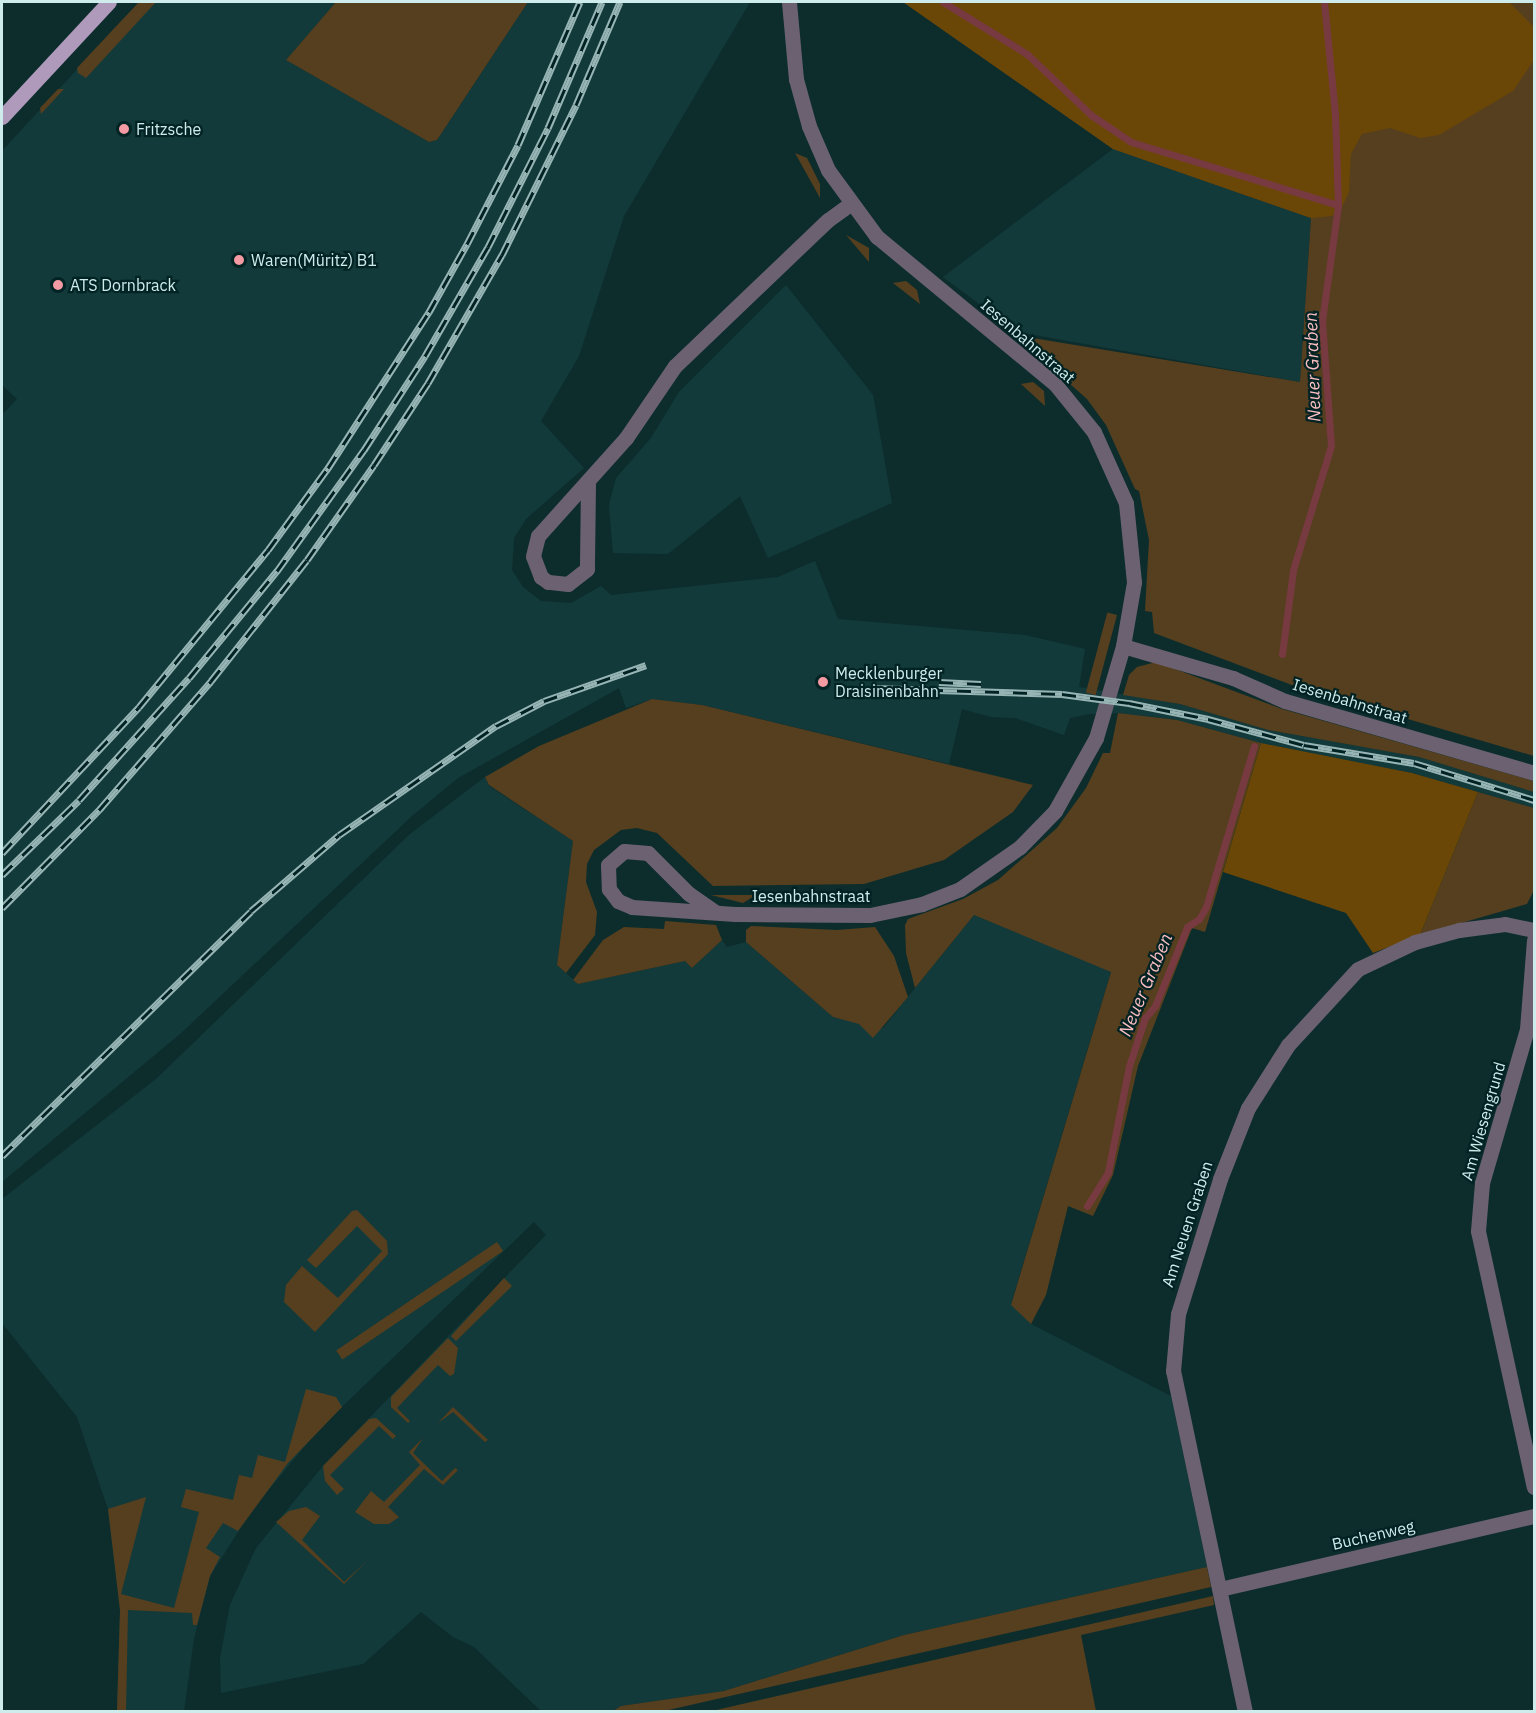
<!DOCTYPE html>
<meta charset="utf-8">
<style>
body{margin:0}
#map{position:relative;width:1536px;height:1713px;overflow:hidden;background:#0d2d2d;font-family:"IBM Plex Sans",sans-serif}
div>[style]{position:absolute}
.built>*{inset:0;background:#133a3a}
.green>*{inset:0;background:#563f1e;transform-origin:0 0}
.forest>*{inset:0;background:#6a4707}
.stream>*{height:7px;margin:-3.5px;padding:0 3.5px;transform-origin:3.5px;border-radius:3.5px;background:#783a41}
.street>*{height:15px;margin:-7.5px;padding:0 7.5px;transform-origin:7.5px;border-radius:7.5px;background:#6c6171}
.primary>*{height:15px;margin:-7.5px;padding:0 7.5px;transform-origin:7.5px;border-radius:7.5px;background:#b09abb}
.rail>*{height:7px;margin-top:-3.5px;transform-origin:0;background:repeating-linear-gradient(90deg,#022323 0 14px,#97b5b4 0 28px);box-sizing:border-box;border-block:2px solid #97b5b4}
.dots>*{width:16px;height:16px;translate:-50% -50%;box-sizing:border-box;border:3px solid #022323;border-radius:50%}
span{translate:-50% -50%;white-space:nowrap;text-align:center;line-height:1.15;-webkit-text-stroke:4.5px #022323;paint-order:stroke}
.poi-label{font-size:16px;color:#ceeceb}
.left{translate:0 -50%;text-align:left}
.street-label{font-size:16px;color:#ceeceb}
.water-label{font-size:18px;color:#fabec1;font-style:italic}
.frame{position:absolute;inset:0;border:3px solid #ceeceb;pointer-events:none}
</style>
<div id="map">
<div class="built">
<i style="clip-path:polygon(139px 2px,336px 2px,286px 60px,429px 142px,437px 140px,528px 2px,750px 2px,624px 216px,579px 356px,541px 421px,584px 468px,526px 519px,514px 538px,512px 570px,523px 587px,541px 601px,571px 603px,601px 586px,611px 595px,778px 577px,815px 561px,838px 619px,1025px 635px,1085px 649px,1079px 687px,1180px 704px,1268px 730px,1419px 757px,1534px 792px,1534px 808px,1412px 773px,1261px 743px,1177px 720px,1118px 713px,1089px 714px,1070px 718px,1064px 735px,1015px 718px,991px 717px,962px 709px,949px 764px,702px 705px,652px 699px,626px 708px,619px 688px,458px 778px,412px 816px,180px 1034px,2px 1182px,2px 411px,4px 413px,17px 399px,2px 385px,2px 151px)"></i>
<i style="clip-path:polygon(1113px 149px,1311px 218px,1300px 382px,1017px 332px,943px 277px)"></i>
<i style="clip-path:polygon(786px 285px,873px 395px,892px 503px,768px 558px,740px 496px,668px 554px,613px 553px,609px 505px,616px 478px,651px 438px,679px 392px)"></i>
<i style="clip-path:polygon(485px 777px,489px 786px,573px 841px,557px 965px,578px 984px,685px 961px,692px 968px,722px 940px,727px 947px,746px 942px,833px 1017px,883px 1028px,974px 915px,1111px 971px,1011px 1304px,1031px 1324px,1171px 1396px,1207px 1567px,904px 1635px,724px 1691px,621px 1706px,613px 1711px,541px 1711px,474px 1647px,453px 1637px,421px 1612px,363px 1664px,221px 1693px,220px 1658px,230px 1605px,256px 1548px,323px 1466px,546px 1235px,534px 1222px,319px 1429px,252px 1510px,210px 1576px,194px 1638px,184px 1711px,117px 1711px,120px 1610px,108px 1509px,77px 1417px,2px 1323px,2px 1199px,156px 1079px,410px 834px)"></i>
</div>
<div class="green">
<i style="clip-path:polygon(139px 2px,156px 2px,86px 78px,78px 73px,77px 68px)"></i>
<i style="clip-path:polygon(336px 2px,528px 2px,437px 140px,429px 142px,286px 60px)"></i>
<i style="clip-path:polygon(903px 2px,1534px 2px,1534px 756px,1292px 685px,1154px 633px,1152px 612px,1145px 611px,1149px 540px,1139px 491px,1135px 489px,1106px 425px,1087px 399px,1015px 335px,1300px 382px,1311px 218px,1113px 149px)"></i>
<i style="clip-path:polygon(58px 89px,64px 89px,41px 114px,40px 108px)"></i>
<i style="clip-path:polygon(795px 153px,807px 158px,820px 184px,820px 198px)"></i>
<i style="clip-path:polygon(846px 235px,869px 248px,869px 262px)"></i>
<i style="clip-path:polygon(906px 281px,917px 290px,920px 304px,893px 283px)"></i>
<i style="clip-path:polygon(1033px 382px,1044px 391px,1045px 406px,1021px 384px)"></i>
<i style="left:1117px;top:615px;width:83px;height:10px;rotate:105deg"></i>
<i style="clip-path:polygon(1156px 662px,1282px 709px,1534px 781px,1534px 792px,1419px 757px,1268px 730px,1180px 704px,1123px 695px,1129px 675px,1137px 667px)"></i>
<i style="clip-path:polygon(652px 699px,702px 705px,1033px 785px,1013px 812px,944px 860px,864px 884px,713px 886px,657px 833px,637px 828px,621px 830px,594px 850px,587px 864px,586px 882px,597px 912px,595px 935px,566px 973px,557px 965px,573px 841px,489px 785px,485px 777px,539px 746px)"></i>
<i style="clip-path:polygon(1118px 713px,1177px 720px,1261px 743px,1205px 932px,1192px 928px,1138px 1066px,1113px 1175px,1093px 1216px,1068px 1206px,1046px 1295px,1031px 1324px,1011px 1305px,1111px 972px,974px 915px,915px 988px,906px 953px,905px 925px,908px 919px,963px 899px,998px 880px,1057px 828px,1086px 788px,1103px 753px,1110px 753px)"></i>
<i style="clip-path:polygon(1478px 792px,1534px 808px,1534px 890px,1527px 904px,1420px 935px)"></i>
<i style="clip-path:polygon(711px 895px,756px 895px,743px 903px)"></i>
<i style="clip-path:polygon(665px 921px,716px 925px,722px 940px,692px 968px,685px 961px,578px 984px,573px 980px,603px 940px,624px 927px,664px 929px)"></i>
<i style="clip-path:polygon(751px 926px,837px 930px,875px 927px,894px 956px,908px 997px,873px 1038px,859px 1024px,833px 1017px,746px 942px,746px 930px)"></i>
<i style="clip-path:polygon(357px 1210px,387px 1241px,388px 1254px,315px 1332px,284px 1302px,286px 1285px,302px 1266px,338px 1298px,382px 1251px,357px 1226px,316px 1268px,307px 1260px,352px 1211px)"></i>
<i style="left:497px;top:1242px;width:11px;height:194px;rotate:56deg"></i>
<i style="clip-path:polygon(504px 1278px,512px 1286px,456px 1341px,451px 1336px)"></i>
<i style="clip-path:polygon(448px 1338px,458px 1348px,454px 1374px,450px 1376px,438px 1365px,397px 1408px,410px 1421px,408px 1423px,391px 1407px,391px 1397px)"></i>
<i style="clip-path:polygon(306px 1389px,336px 1397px,342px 1407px,288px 1463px,238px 1531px,223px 1523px,206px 1548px,220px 1557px,210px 1576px,197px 1625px,193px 1625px,192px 1613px,128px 1610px,126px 1711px,117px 1711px,120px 1610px,108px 1509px,146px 1497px,121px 1594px,174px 1608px,199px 1512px,181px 1507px,186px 1489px,233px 1500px,239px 1475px,252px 1478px,258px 1455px,285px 1462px)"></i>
<i style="clip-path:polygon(453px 1407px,488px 1440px,485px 1442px,453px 1412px,438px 1423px)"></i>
<i style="clip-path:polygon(376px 1418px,396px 1436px,393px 1439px,379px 1426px,330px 1475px,344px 1489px,337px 1495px,325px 1481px,323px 1466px,369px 1419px)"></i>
<i style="clip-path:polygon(423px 1438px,413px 1453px,442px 1481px,455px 1468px,458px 1470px,443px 1485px,424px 1469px,388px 1507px,399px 1517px,389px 1524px,374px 1524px,355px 1512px,371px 1491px,384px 1502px,420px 1465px,409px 1452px)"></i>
<i style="clip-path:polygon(306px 1507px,320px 1516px,302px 1540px,344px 1582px,367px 1561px,344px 1584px,276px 1522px,289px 1511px)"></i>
<i style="clip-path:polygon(1207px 1567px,1211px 1587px,664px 1711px,613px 1711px,621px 1706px,724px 1691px,904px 1635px)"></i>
<i style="clip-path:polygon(1213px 1596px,1214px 1605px,1081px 1635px,1096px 1711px,712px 1711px)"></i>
</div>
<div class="forest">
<i style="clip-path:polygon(903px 2px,1509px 2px,1533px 26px,1534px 60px,1513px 91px,1439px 135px,1420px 138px,1390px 128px,1362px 134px,1351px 154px,1349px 192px,1343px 205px,1332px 216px,1311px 218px,1113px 149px)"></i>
<i style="clip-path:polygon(1261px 743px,1412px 773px,1478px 792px,1420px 935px,1373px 953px,1346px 913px,1223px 872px)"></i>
</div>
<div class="stream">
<i style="left:943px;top:2px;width:99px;rotate:31.8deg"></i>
<i style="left:1027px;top:54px;width:88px;rotate:43.6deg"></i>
<i style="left:1091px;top:115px;width:48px;rotate:34deg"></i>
<i style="left:1131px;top:142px;width:216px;rotate:16.9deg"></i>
<i style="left:1282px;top:654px;width:85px;rotate:-82.5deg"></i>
<i style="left:1293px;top:570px;width:130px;rotate:-73deg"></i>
<i style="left:1331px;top:446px;width:125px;rotate:-94.1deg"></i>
<i style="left:1322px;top:321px;width:117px;rotate:-82.1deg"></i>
<i style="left:1338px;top:205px;width:91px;rotate:-91.9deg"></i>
<i style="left:1335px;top:114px;width:113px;rotate:-95.6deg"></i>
<i style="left:1087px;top:1206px;width:40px;rotate:-58deg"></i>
<i style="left:1108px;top:1172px;width:108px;rotate:-78.8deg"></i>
<i style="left:1129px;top:1066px;width:51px;rotate:-71.6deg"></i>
<i style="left:1145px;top:1018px;width:16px;rotate:-50deg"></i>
<i style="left:1155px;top:1006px;width:85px;rotate:-67.9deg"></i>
<i style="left:1187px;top:927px;width:14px;rotate:-34deg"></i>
<i style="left:1199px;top:919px;width:14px;rotate:-60deg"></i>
<i style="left:1206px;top:907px;width:168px;rotate:-73.4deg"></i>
</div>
<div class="street">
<i style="left:588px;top:482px;width:87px;rotate:90.7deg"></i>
<i style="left:587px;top:569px;width:24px;rotate:142deg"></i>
<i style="left:568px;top:584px;width:20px;rotate:-174deg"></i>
<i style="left:548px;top:582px;width:9px;rotate:-144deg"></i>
<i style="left:541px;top:577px;width:22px;rotate:-111deg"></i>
<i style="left:533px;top:556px;width:21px;rotate:-76deg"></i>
<i style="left:538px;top:536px;width:132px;rotate:-48.1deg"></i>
<i style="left:626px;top:438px;width:87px;rotate:-55.8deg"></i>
<i style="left:675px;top:366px;width:211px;rotate:-43.7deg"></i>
<i style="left:828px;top:220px;width:27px;rotate:-36deg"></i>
<i style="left:1123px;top:646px;width:115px;rotate:16.2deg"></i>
<i style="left:1233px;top:678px;width:57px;rotate:23.9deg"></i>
<i style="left:1285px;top:701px;width:259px;rotate:16.1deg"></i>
<i style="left:715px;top:912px;width:32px;rotate:-145deg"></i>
<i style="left:689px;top:894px;width:58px;rotate:-135deg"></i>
<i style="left:648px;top:853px;width:24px;rotate:-175deg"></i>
<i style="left:624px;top:851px;width:21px;rotate:139deg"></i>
<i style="left:608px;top:865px;width:24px;rotate:88deg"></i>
<i style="left:609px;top:889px;width:15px;rotate:53deg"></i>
<i style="left:618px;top:901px;width:15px;rotate:23deg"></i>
<i style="left:632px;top:907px;width:103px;rotate:3.9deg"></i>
<i style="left:735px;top:914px;width:135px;rotate:0.4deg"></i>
<i style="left:870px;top:915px;width:53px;rotate:-11.9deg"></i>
<i style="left:922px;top:904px;width:41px;rotate:-21.5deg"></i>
<i style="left:960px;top:889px;width:73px;rotate:-35deg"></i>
<i style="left:1020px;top:847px;width:50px;rotate:-45.8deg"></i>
<i style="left:1055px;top:811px;width:84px;rotate:-60.7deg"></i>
<i style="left:1096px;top:738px;width:96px;rotate:-73.6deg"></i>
<i style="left:1123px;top:646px;width:65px;rotate:-80.2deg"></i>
<i style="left:1134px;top:582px;width:79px;rotate:-95.8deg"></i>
<i style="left:1126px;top:503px;width:78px;rotate:-114.3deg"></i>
<i style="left:1094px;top:432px;width:62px;rotate:-129.1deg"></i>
<i style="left:1055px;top:384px;width:231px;rotate:-140.4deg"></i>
<i style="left:877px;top:237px;width:83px;rotate:-126.2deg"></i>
<i style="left:828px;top:170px;width:48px;rotate:-113.4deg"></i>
<i style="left:809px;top:126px;width:49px;rotate:-105.5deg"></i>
<i style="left:796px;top:79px;width:77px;rotate:-95.2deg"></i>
<i style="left:1534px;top:940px;width:89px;rotate:94.5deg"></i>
<i style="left:1527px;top:1029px;width:160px;rotate:106.3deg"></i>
<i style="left:1482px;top:1183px;width:48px;rotate:94.8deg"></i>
<i style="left:1478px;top:1231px;width:262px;rotate:77.7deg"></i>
<i style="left:1220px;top:1589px;width:322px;rotate:-13.1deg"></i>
<i style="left:1245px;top:1712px;width:349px;rotate:-101.9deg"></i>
<i style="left:1173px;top:1371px;width:57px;rotate:-85deg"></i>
<i style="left:1178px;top:1314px;width:141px;rotate:-72.7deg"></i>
<i style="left:1220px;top:1179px;width:76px;rotate:-68.5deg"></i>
<i style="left:1248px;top:1108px;width:75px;rotate:-57.6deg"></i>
<i style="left:1288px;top:1045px;width:103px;rotate:-47.4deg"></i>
<i style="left:1358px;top:969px;width:63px;rotate:-25.3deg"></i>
<i style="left:1415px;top:942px;width:46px;rotate:-15.3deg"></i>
<i style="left:1459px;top:930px;width:46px;rotate:-7.4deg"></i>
<i style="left:1505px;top:924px;width:30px;rotate:12deg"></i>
</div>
<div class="primary">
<i style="left:2px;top:117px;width:157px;rotate:-47.1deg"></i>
</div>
<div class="rail">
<i style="left:939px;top:682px;width:42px;rotate:2.7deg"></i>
<i style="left:873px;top:688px;width:189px;rotate:1.8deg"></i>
<i style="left:1062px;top:694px;width:68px;rotate:7.7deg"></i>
<i style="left:1129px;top:703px;width:81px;rotate:11.4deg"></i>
<i style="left:1208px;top:719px;width:99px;rotate:15.2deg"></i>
<i style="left:1304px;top:745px;width:111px;rotate:9.3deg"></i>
<i style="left:1414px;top:763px;width:126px;rotate:17.1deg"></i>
<i style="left:2px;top:853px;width:200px;rotate:-46.8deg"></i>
<i style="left:139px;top:707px;width:203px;rotate:-50.6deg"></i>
<i style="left:268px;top:550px;width:102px;rotate:-53.8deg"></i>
<i style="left:328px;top:468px;width:186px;rotate:-57.1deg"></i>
<i style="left:429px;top:312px;width:78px;rotate:-60.8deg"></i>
<i style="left:467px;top:244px;width:111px;rotate:-62.7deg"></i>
<i style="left:518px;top:145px;width:156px;rotate:-66.6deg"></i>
<i style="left:2px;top:875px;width:107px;rotate:-44.2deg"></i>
<i style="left:79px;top:800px;width:164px;rotate:-48deg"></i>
<i style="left:189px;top:678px;width:139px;rotate:-50.6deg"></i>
<i style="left:277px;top:571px;width:149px;rotate:-54.3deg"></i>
<i style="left:364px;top:450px;width:112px;rotate:-57deg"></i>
<i style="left:425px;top:356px;width:126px;rotate:-60deg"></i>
<i style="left:488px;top:247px;width:133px;rotate:-63.2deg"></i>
<i style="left:548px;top:128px;width:137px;rotate:-66.8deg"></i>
<i style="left:2px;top:908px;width:138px;rotate:-45.3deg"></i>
<i style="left:99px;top:810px;width:171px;rotate:-49deg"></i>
<i style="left:211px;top:681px;width:154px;rotate:-51.6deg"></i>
<i style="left:307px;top:560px;width:116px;rotate:-54.8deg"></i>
<i style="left:374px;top:465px;width:98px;rotate:-56.6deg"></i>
<i style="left:428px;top:383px;width:148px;rotate:-60deg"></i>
<i style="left:502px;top:255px;width:167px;rotate:-63.7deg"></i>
<i style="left:576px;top:105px;width:112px;rotate:-66.9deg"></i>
<i style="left:2px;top:1156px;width:349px;rotate:-44.5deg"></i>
<i style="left:251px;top:911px;width:116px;rotate:-40.8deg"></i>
<i style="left:339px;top:835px;width:191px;rotate:-34.8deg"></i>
<i style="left:496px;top:726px;width:54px;rotate:-27.5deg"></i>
<i style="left:544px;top:701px;width:108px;rotate:-19.4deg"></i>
</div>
<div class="dots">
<i style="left:124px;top:129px;background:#f49aa2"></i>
<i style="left:239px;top:260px;background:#f49aa2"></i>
<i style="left:58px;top:285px;background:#f49aa2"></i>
<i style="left:823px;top:682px;background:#f49aa2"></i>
</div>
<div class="poi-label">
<span class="left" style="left:136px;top:129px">Fritzsche</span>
<span class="left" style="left:251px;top:260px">Waren(Müritz) B1</span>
<span class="left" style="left:70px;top:285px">ATS Dornbrack</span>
<span class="left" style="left:835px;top:682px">Mecklenburger<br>Draisinenbahn</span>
</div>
<div class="street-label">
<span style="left:1028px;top:341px;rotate:41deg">Iesenbahnstraat</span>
<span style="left:1350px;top:701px;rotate:17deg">Iesenbahnstraat</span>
<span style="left:811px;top:896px">Iesenbahnstraat</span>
<span style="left:1483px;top:1121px;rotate:-74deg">Am Wiesengrund</span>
<span style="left:1187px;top:1224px;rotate:-72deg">Am Neuen Graben</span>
<span style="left:1373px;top:1535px;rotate:-13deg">Buchenweg</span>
</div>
<div class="water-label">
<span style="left:1313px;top:367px;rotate:-92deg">Neuer Graben</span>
<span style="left:1146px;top:985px;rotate:-67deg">Neuer Graben</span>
</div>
<div class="frame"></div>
</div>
